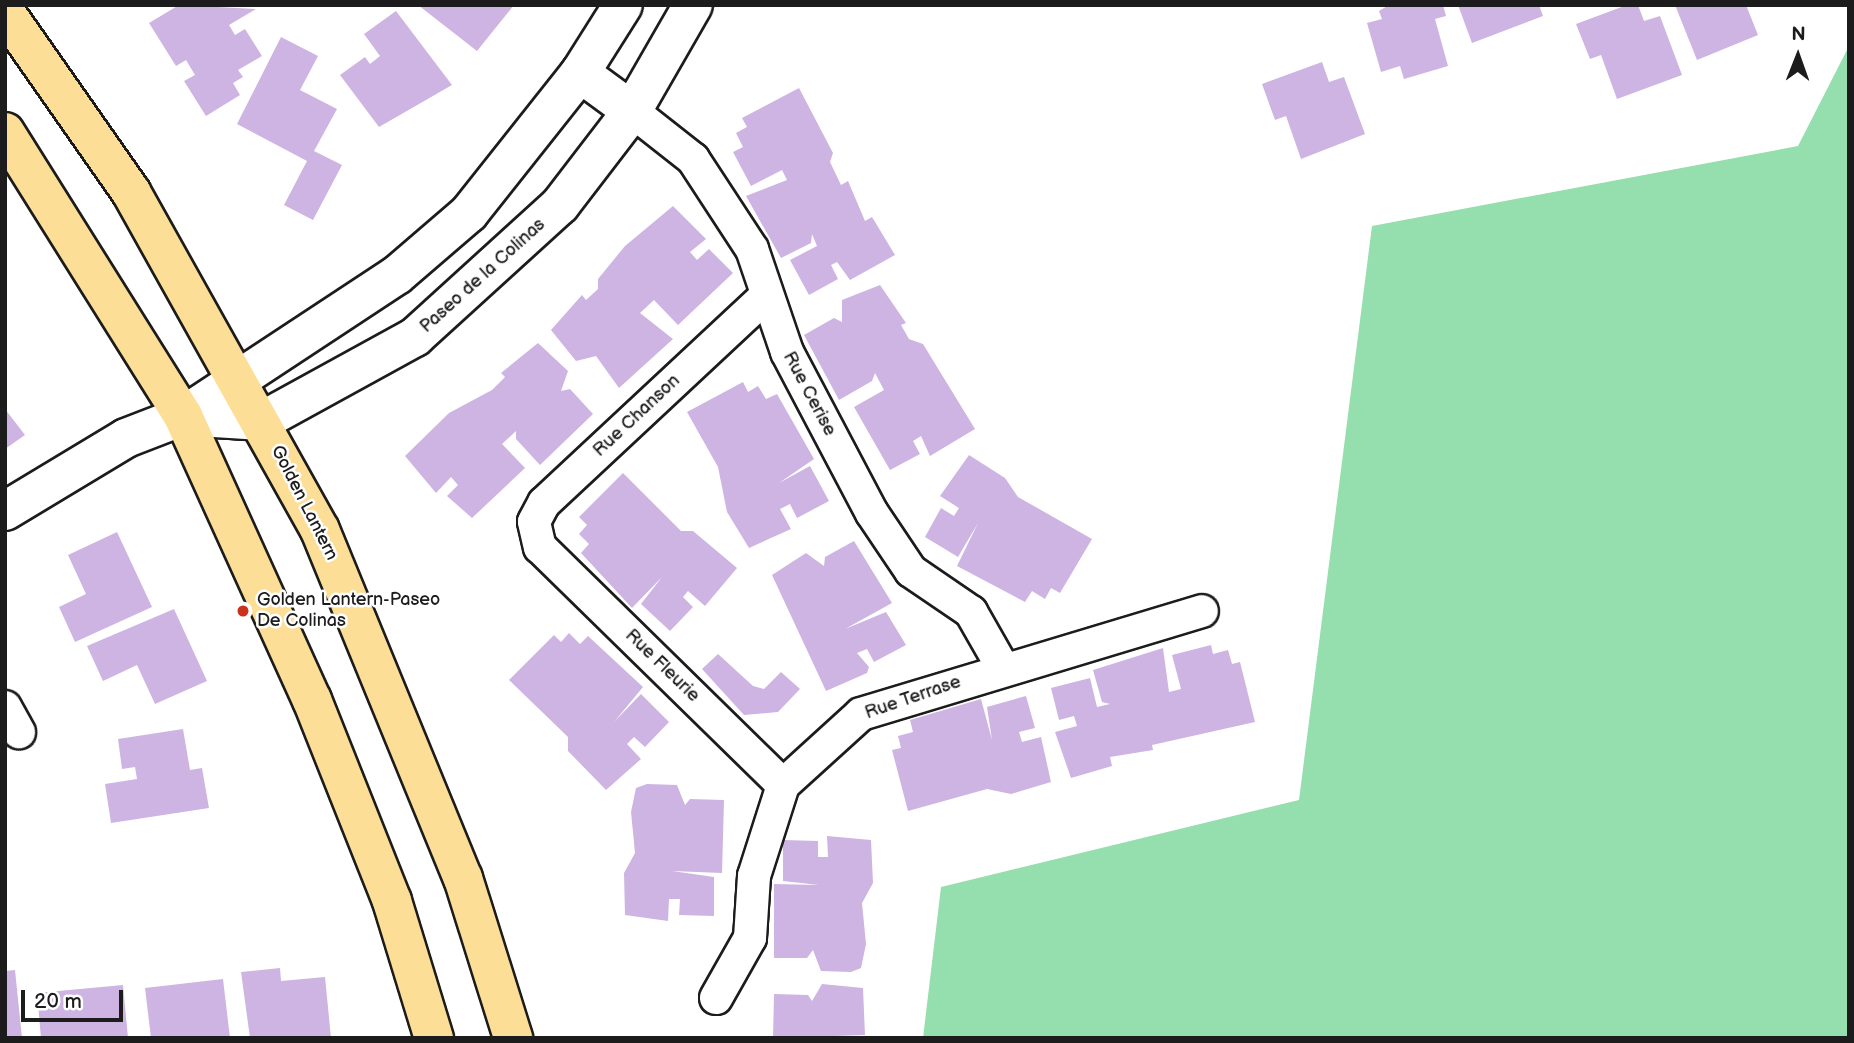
<!DOCTYPE html>
<style>
body{margin:0}
#map{position:relative;width:1854px;height:1043px;overflow:hidden;background:#fff;font-family:"Balsamiq Sans",sans-serif}
div>[style]{position:absolute}
.green>*{inset:0;background:#95dead}
.building>*{inset:0;background:#cdb4e3}
.roads{filter:drop-shadow(2px 0 #1c1c1c) drop-shadow(-2px 0 #1c1c1c) drop-shadow(0 2px #1c1c1c) drop-shadow(0 -2px #1c1c1c)}
.minor>*{height:32px;margin:-16px;padding:0 16px;transform-origin:16px;border-radius:16px;background:#fff}
.tertiary>*{height:38px;margin:-19px;padding:0 19px;transform-origin:19px;border-radius:19px;background:#fff}
.secondary>*{height:38px;margin:-19px;padding:0 19px;transform-origin:19px;border-radius:19px;background:#fff}
.primary>*{height:38px;margin:-19px;padding:0 19px;transform-origin:19px;border-radius:19px;background:#fdde96}
.dots>*{width:19px;height:19px;translate:-50% -50%;box-sizing:border-box;border:4px solid #fff;border-radius:50%}
span{translate:-50% -50%;white-space:nowrap;text-align:center;line-height:1.15;-webkit-text-stroke:5px #fff;paint-order:stroke}
.street-label{font-size:18px;color:#1c1c1c}
.poi-label{font-size:18px;color:#1c1c1c}
.left{translate:0 -50%;text-align:left}
.frame{position:absolute;inset:0;border:7px solid #1c1c1c;pointer-events:none}
.north{position:absolute;left:1763px;top:21px;width:70px;height:70px;-webkit-text-stroke:5px #fff;paint-order:stroke;rotate:1deg;font-size:19px;font-weight:700;line-height:28px;text-align:center;color:#1c1c1c}
.north::after{content:'';display:block;margin:auto;width:24px;height:32px;background:#1c1c1c;clip-path:polygon(50% 0,100% 100%,50% 72%,0 100%)}
.scale{position:absolute;left:21px;top:990px;width:102px;height:32px;box-sizing:border-box;border:4px solid #1c1c1c;border-top:0;padding-left:9px;font-size:21px;line-height:24px;white-space:nowrap;color:#1c1c1c;-webkit-text-stroke:5px #fff;paint-order:stroke}
</style>
<div id="map">
<div class="green">
<i style="clip-path:polygon(1849px 46px,1849px 1038px,923px 1038px,941px 887px,1299px 800px,1372px 226px,1798px 146px)"></i>
</div>
<div class="building">
<i style="clip-path:polygon(179px 5px,256px 9px,229px 25px,235px 35px,245px 29px,262px 56px,238px 70px,243px 77px,233px 83px,240px 95px,206px 116px,184px 81px,195px 75px,186px 60px,176px 66px,149px 23px)"></i>
<i style="clip-path:polygon(418px 5px,514px 5px,477px 51px)"></i>
<i style="clip-path:polygon(1389px 5px,1443px 5px,1446px 16px,1435px 19px,1448px 66px,1404px 79px,1400px 66px,1381px 72px,1367px 23px,1382px 19px,1379px 11px)"></i>
<i style="clip-path:polygon(1458px 5px,1539px 5px,1543px 16px,1472px 43px)"></i>
<i style="clip-path:polygon(1627px 5px,1638px 5px,1644px 21px,1660px 16px,1682px 75px,1617px 99px,1601px 55px,1590px 59px,1576px 24px)"></i>
<i style="clip-path:polygon(1675px 5px,1746px 5px,1758px 35px,1697px 60px)"></i>
<i style="clip-path:polygon(396px 11px,452px 85px,379px 127px,340px 75px,365px 57px,370px 64px,380px 56px,364px 34px)"></i>
<i style="clip-path:polygon(281px 37px,318px 56px,300px 90px,337px 109px,314px 151px,342px 165px,313px 220px,284px 205px,307px 161px,237px 124px)"></i>
<i style="clip-path:polygon(1322px 62px,1329px 82px,1344px 77px,1365px 134px,1301px 159px,1286px 116px,1275px 120px,1262px 84px)"></i>
<i style="clip-path:polygon(799px 88px,833px 153px,830px 162px,841px 185px,848px 181px,865px 221px,872px 217px,895px 255px,850px 280px,837px 262px,831px 265px,838px 279px,809px 295px,790px 260px,817px 246px,812px 234px,811px 243px,781px 258px,746px 196px,787px 180px,782px 170px,751px 186px,733px 152px,743px 147px,736px 133px,747px 127px,742px 118px)"></i>
<i style="clip-path:polygon(673px 206px,706px 239px,690px 252px,697px 260px,709px 249px,733px 273px,678px 325px,654px 300px,640px 313px,673px 339px,619px 388px,596px 356px,576px 361px,551px 330px,582px 295px,586px 300px,598px 289px,598px 279px,625px 246px)"></i>
<i style="clip-path:polygon(880px 285px,906px 323px,901px 325px,909px 339px,923px 344px,975px 429px,930px 456px,921px 436px,913px 441px,920px 454px,890px 470px,854px 407px,884px 390px,875px 373px,872px 381px,839px 400px,804px 335px,834px 318px,842px 322px,842px 300px)"></i>
<i style="clip-path:polygon(538px 343px,568px 371px,561px 391px,570px 389px,593px 414px,540px 465px,516px 439px,516px 431px,502px 444px,525px 468px,472px 518px,447px 496px,458px 485px,451px 477px,436px 493px,405px 456px,449px 413px,492px 390px,505px 377px,501px 373px)"></i>
<i style="clip-path:polygon(743px 382px,748px 392px,758px 386px,766px 399px,777px 394px,814px 459px,779px 483px,810px 466px,829px 501px,797px 518px,790px 504px,780px 509px,791px 529px,749px 548px,727px 512px,718px 467px,687px 412px)"></i>
<i style="clip-path:polygon(5px 409px,25px 435px,5px 449px)"></i>
<i style="clip-path:polygon(969px 455px,1005px 478px,1018px 497px,1092px 539px,1060px 593px,1051px 588px,1045px 599px,1032px 591px,1025px 602px,957px 566px,978px 523px,958px 557px,925px 537px,941px 508px,954px 516px,959px 508px,940px 496px)"></i>
<i style="clip-path:polygon(623px 473px,681px 531px,693px 531px,737px 568px,705px 606px,688px 591px,683px 597px,693px 607px,670px 631px,641px 604px,662px 577px,632px 608px,581px 553px,589px 544px,579px 534px,587px 525px,579px 517px)"></i>
<i style="clip-path:polygon(117px 532px,152px 607px,75px 642px,59px 607px,86px 594px,68px 555px)"></i>
<i style="clip-path:polygon(854px 541px,892px 603px,845px 629px,886px 612px,906px 645px,874px 662px,867px 649px,857px 653px,869px 667px,867px 673px,826px 691px,772px 575px,806px 553px,824px 566px,825px 557px)"></i>
<i style="clip-path:polygon(174px 609px,207px 681px,155px 704px,137px 665px,103px 681px,87px 646px)"></i>
<i style="clip-path:polygon(569px 633px,580px 644px,588px 636px,643px 687px,614px 722px,641px 694px,669px 722px,645px 747px,634px 737px,627px 744px,641px 759px,606px 790px,568px 751px,568px 737px,509px 680px,554px 635px,561px 642px)"></i>
<i style="clip-path:polygon(1211px 645px,1213px 654px,1228px 650px,1232px 664px,1240px 662px,1255px 722px,1152px 745px,1153px 750px,1110px 757px,1112px 766px,1071px 778px,1055px 732px,1077px 726px,1074px 716px,1059px 720px,1051px 688px,1090px 678px,1097px 707px,1110px 704px,1102px 702px,1093px 670px,1163px 648px,1169px 692px,1181px 689px,1172px 655px)"></i>
<i style="clip-path:polygon(718px 654px,753px 686px,764px 689px,781px 672px,800px 689px,778px 712px,744px 715px,702px 669px)"></i>
<i style="clip-path:polygon(1026px 696px,1035px 728px,1019px 732px,1022px 742px,1041px 737px,1051px 782px,1011px 794px,987px 789px,908px 811px,892px 750px,901px 748px,898px 736px,913px 732px,910px 720px,981px 699px,992px 740px,987px 707px)"></i>
<i style="clip-path:polygon(183px 729px,190px 770px,202px 768px,209px 808px,111px 823px,105px 784px,137px 779px,135px 767px,122px 769px,118px 739px)"></i>
<i style="clip-path:polygon(647px 784px,677px 785px,685px 805px,690px 799px,724px 800px,722px 873px,672px 871px,714px 877px,714px 916px,679px 915px,680px 899px,669px 899px,668px 921px,625px 915px,624px 873px,635px 853px,631px 812px,636px 788px)"></i>
<i style="clip-path:polygon(827px 836px,871px 840px,873px 883px,862px 903px,866px 944px,861px 968px,851px 972px,821px 971px,813px 950px,807px 958px,774px 958px,774px 884px,819px 885px,783px 881px,783px 840px,818px 841px,818px 857px,828px 857px)"></i>
<i style="clip-path:polygon(280px 968px,281px 981px,325px 977px,331px 1038px,250px 1038px,241px 972px)"></i>
<i style="clip-path:polygon(15px 970px,22px 1038px,5px 1038px,5px 971px)"></i>
<i style="clip-path:polygon(223px 979px,230px 1038px,151px 1038px,145px 988px)"></i>
<i style="clip-path:polygon(822px 984px,863px 988px,865px 1035px,773px 1038px,774px 994px,808px 995px,812px 1001px)"></i>
<i style="clip-path:polygon(123px 985px,128px 1038px,41px 1038px,37px 993px)"></i>
</div>
<div class="roads">
<div class="minor">
<i style="left:632px;top:111px;width:78px;rotate:38.2deg"></i>
<i style="left:693px;top:159px;width:108px;rotate:56.8deg"></i>
<i style="left:752px;top:249px;width:109px;rotate:71.2deg"></i>
<i style="left:787px;top:352px;width:182px;rotate:62.2deg"></i>
<i style="left:872px;top:513px;width:70px;rotate:56.1deg"></i>
<i style="left:911px;top:571px;width:73px;rotate:34.3deg"></i>
<i style="left:971px;top:612px;width:64px;rotate:60.3deg"></i>
<i style="left:765px;top:297px;width:302px;rotate:137deg"></i>
<i style="left:544px;top:503px;width:21px;rotate:118deg"></i>
<i style="left:534px;top:522px;width:26px;rotate:77deg"></i>
<i style="left:540px;top:547px;width:340px;rotate:44.4deg"></i>
<i style="left:5px;top:707px;width:29px;rotate:61deg"></i>
<i style="left:716px;top:998px;width:69px;rotate:-60.5deg"></i>
<i style="left:750px;top:938px;width:62px;rotate:-86.3deg"></i>
<i style="left:754px;top:876px;width:96px;rotate:-72.3deg"></i>
<i style="left:783px;top:785px;width:105px;rotate:-42.3deg"></i>
<i style="left:861px;top:714px;width:356px;rotate:-16.8deg"></i>
</div>
<div class="tertiary">
<i style="left:5px;top:511px;width:141px;rotate:-31.1deg"></i>
<i style="left:126px;top:438px;width:61px;rotate:-21.1deg"></i>
</div>
<div class="secondary">
<i style="left:580px;top:73px;width:64px;rotate:36.2deg"></i>
<i style="left:183px;top:416px;width:79px;rotate:3.6deg"></i>
<i style="left:262px;top:421px;width:175px;rotate:-28.8deg"></i>
<i style="left:415px;top:337px;width:196px;rotate:-42.3deg"></i>
<i style="left:560px;top:205px;width:118px;rotate:-52.5deg"></i>
<i style="left:632px;top:111px;width:122px;rotate:-60.1deg"></i>
<i style="left:183px;top:416px;width:256px;rotate:-33.4deg"></i>
<i style="left:397px;top:275px;width:95px;rotate:-40.7deg"></i>
<i style="left:469px;top:213px;width:179px;rotate:-51.6deg"></i>
<i style="left:580px;top:73px;width:80px;rotate:-57.7deg"></i>
</div>
<div class="primary">
<i style="left:5px;top:12px;width:220px;rotate:55deg"></i>
<i style="left:131px;top:192px;width:387px;rotate:60.8deg"></i>
<i style="left:320px;top:530px;width:376px;rotate:67.7deg"></i>
<i style="left:463px;top:878px;width:168px;rotate:72.6deg"></i>
<i style="left:5px;top:132px;width:335px;rotate:57.9deg"></i>
<i style="left:183px;top:416px;width:312px;rotate:65.6deg"></i>
<i style="left:312px;top:700px;width:216px;rotate:68.3deg"></i>
<i style="left:392px;top:901px;width:143px;rotate:73deg"></i>
</div>
</div>
<div class="dots">
<i style="left:243px;top:611px;background:#c8321e"></i>
</div>
<div class="street-label">
<span style="left:483px;top:276px;rotate:-42deg">Paseo de la Colinas</span>
<span style="left:809px;top:394px;rotate:62deg">Rue Cerise</span>
<span style="left:637px;top:416px;rotate:-43deg">Rue Chanson</span>
<span style="left:304px;top:503px;rotate:63deg">Golden Lantern</span>
<span style="left:662px;top:666px;rotate:44deg">Rue Fleurie</span>
<span style="left:913px;top:698px;rotate:-19deg">Rue Terrase</span>
</div>
<div class="poi-label">
<span class="left" style="left:257px;top:611px">Golden Lantern-Paseo<br>De Colinas</span>
</div>
<div class="frame"></div>
<div class="north">N</div>
<div class="scale">20 m</div>
</div>
